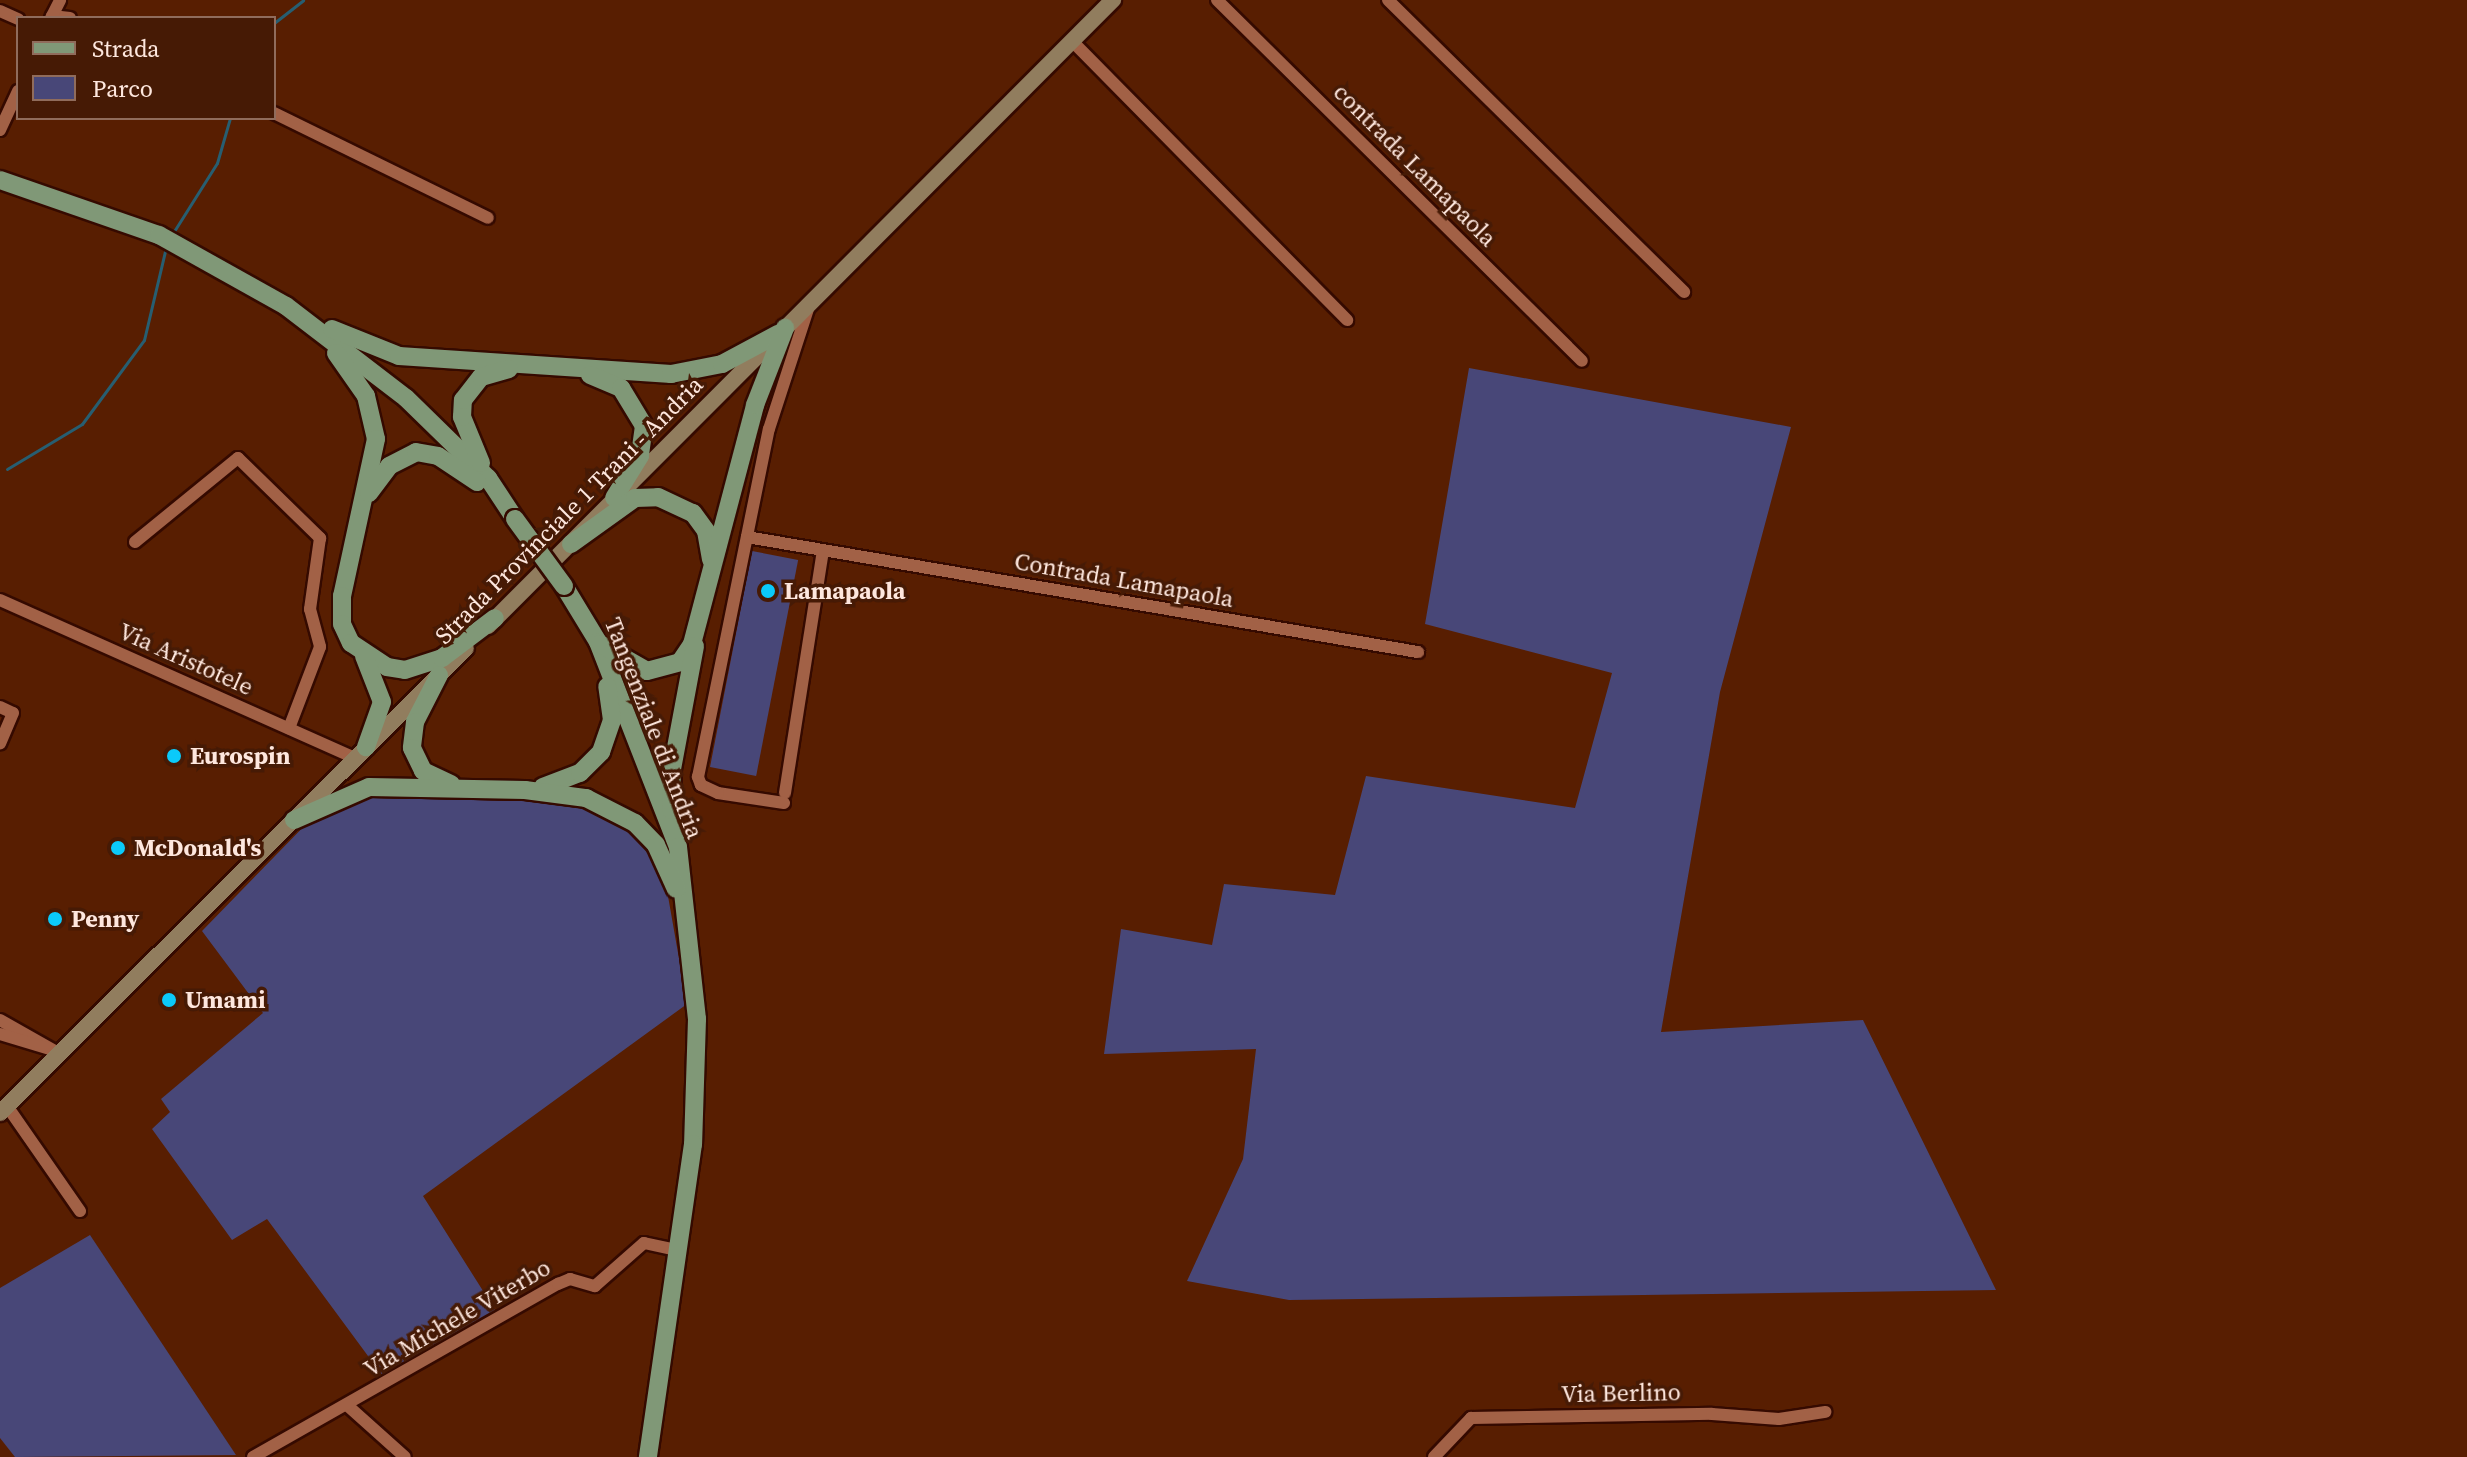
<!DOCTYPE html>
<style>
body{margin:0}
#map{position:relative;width:2467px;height:1457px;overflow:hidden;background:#581e01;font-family:"Source Serif 4",serif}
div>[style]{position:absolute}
.green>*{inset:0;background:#484778;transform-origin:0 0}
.stream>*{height:3px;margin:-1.5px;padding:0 1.5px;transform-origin:1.5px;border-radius:1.5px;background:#275e71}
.roads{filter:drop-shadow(2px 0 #350a00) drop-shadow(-2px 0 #350a00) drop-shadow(0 2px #350a00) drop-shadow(0 -2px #350a00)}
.street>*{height:12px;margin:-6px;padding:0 6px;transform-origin:6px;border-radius:6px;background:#a26146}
.secondary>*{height:16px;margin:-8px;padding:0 8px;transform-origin:8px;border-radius:8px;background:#917d5e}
.primary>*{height:18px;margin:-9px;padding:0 9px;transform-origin:9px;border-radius:9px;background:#809877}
.bridges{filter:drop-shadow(2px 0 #350a00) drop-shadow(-2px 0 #350a00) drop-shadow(0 2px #350a00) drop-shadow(0 -2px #350a00)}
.primary-bridge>*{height:18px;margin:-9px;padding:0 9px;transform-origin:9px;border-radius:9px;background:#809877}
.dots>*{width:22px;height:22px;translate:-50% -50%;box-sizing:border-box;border:4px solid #461a05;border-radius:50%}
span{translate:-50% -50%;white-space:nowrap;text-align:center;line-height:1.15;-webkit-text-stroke:7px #461a05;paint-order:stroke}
.street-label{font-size:24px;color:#fee7de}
.poi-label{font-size:24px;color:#fee7de;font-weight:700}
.left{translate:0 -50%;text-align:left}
.legend{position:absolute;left:16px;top:16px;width:260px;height:104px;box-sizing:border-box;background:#461a05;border:2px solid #906c5c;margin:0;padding:10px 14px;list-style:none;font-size:24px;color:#fee7de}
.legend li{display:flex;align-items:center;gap:16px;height:40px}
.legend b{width:40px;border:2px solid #906c5c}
</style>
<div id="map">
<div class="green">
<i style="clip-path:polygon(1469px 368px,1791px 427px,1720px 692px,1661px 1032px,1863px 1020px,1996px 1290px,1289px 1300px,1187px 1281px,1243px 1159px,1256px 1049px,1104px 1054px,1121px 929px,1212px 945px,1224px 884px,1335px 895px,1366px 776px,1575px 808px,1612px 673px,1425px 624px)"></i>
<i style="left:752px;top:551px;width:47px;height:220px;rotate:11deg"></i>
<i style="clip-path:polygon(363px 794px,574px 801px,622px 820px,652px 847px,665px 879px,687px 1004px,423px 1196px,497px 1313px,382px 1375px,267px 1219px,232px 1240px,152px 1129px,170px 1112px,161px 1099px,263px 1013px,202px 931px,314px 816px)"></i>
<i style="clip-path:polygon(90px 1235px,236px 1455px,15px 1457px,0 1438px,0 1288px)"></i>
</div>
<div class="stream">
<i style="left:274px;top:23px;width:37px;rotate:-38deg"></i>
<i style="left:171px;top:236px;width:86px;rotate:-57.8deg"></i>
<i style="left:217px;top:163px;width:47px;rotate:-73.9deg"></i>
<i style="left:7px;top:469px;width:87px;rotate:-31deg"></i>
<i style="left:82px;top:424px;width:104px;rotate:-53.6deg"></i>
<i style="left:144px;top:340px;width:96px;rotate:-76.7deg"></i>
</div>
<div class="roads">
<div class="street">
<i style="left:1217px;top:0;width:513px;rotate:44.68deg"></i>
<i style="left:1388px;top:0;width:416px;rotate:44.6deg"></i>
<i style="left:0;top:11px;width:20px;rotate:24deg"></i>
<i style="left:52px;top:16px;width:18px;rotate:6deg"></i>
<i style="left:51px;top:18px;width:20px;rotate:-63deg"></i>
<i style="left:1072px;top:41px;width:392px;rotate:45.4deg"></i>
<i style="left:274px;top:113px;width:238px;rotate:26.1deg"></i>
<i style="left:0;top:130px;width:43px;rotate:-65.2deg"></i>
<i style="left:747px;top:537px;width:681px;rotate:9.73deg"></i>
<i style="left:135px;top:542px;width:133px;rotate:-39.2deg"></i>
<i style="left:238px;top:458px;width:115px;rotate:44.3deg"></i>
<i style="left:320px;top:538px;width:72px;rotate:98deg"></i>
<i style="left:310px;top:609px;width:39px;rotate:75deg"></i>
<i style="left:320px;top:647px;width:87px;rotate:110.9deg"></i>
<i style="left:0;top:600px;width:389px;rotate:24deg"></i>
<i style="left:0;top:707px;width:14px;rotate:25deg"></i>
<i style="left:13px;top:713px;width:33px;rotate:113deg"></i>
<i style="left:785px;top:793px;width:245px;rotate:-81.1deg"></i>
<i style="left:784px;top:803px;width:67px;rotate:-171.4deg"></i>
<i style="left:718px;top:793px;width:19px;rotate:-155deg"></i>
<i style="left:701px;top:785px;width:9px;rotate:-111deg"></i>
<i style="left:698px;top:777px;width:355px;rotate:-78.5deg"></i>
<i style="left:769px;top:429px;width:129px;rotate:-72deg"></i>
<i style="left:0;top:1020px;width:69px;rotate:29.5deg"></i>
<i style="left:0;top:1034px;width:52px;rotate:16.7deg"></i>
<i style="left:7px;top:1106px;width:128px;rotate:55.2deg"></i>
<i style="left:348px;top:1406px;width:76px;rotate:41.8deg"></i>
<i style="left:253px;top:1457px;width:351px;rotate:-29.6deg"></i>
<i style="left:558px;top:1284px;width:13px;rotate:-23deg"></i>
<i style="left:570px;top:1279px;width:26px;rotate:16deg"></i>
<i style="left:595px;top:1286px;width:65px;rotate:-41.3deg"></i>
<i style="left:644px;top:1243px;width:35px;rotate:12deg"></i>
<i style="left:1434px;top:1457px;width:54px;rotate:-46.5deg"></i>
<i style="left:1471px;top:1418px;width:241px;rotate:-1deg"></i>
<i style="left:1712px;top:1414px;width:67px;rotate:4.3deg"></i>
<i style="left:1779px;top:1419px;width:47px;rotate:-8.7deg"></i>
</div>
<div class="secondary">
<i style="left:488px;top:626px;width:885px;rotate:-45.05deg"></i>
<i style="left:0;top:1113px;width:658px;rotate:-44.94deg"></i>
</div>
<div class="primary">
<i style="left:0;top:180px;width:168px;rotate:19.1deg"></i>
<i style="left:159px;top:235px;width:145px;rotate:29.2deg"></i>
<i style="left:286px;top:306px;width:151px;rotate:37.5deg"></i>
<i style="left:406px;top:398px;width:115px;rotate:44.3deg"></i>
<i style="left:488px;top:478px;width:49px;rotate:56.6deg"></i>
<i style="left:332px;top:329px;width:72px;rotate:21.9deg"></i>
<i style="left:399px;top:356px;width:273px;rotate:3.8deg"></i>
<i style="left:671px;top:374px;width:52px;rotate:-11.1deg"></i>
<i style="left:722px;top:364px;width:64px;rotate:-28.2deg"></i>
<i style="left:336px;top:353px;width:52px;rotate:55.1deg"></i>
<i style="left:366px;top:396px;width:44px;rotate:76.9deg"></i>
<i style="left:376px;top:439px;width:161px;rotate:102.2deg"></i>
<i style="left:342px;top:596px;width:28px;rotate:90deg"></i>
<i style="left:342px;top:624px;width:21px;rotate:65deg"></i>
<i style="left:351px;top:643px;width:43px;rotate:33.7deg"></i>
<i style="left:387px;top:667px;width:18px;rotate:9deg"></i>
<i style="left:405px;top:670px;width:39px;rotate:-18deg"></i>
<i style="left:442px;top:658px;width:66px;rotate:-37deg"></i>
<i style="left:590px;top:375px;width:34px;rotate:23deg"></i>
<i style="left:621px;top:388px;width:44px;rotate:58.8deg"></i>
<i style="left:644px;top:426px;width:30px;rotate:98deg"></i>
<i style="left:640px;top:456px;width:49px;rotate:121.8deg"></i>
<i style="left:481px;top:463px;width:50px;rotate:-112.4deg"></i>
<i style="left:462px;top:417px;width:17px;rotate:-87deg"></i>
<i style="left:463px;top:400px;width:29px;rotate:-52deg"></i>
<i style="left:481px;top:377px;width:29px;rotate:-16deg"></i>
<i style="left:369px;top:493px;width:34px;rotate:-53deg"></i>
<i style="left:389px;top:466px;width:30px;rotate:-27deg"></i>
<i style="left:416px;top:452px;width:22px;rotate:10deg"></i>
<i style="left:438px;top:456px;width:47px;rotate:33.7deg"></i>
<i style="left:571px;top:544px;width:79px;rotate:-35.7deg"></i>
<i style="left:635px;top:498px;width:23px;rotate:-2deg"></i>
<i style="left:658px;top:497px;width:38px;rotate:25deg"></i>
<i style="left:693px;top:513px;width:22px;rotate:54deg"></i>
<i style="left:706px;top:531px;width:29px;rotate:80deg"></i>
<i style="left:564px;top:586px;width:66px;rotate:58.7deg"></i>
<i style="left:598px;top:642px;width:220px;rotate:68.7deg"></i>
<i style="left:678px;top:847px;width:173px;rotate:83.7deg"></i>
<i style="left:697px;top:1019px;width:125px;rotate:91.8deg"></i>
<i style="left:693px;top:1144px;width:316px;rotate:98.2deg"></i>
<i style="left:600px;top:644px;width:54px;rotate:29.9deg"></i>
<i style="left:647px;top:671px;width:34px;rotate:-15deg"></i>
<i style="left:680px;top:662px;width:22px;rotate:-56deg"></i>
<i style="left:692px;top:644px;width:247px;rotate:-75.2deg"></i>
<i style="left:755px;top:405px;width:83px;rotate:-68.7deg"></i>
<i style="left:364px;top:656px;width:49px;rotate:68.6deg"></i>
<i style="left:382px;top:702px;width:48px;rotate:109.6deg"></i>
<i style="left:439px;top:675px;width:53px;rotate:117.1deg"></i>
<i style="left:415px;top:722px;width:26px;rotate:97deg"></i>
<i style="left:412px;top:748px;width:25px;rotate:64deg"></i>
<i style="left:423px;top:771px;width:31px;rotate:25deg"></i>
<i style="left:543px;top:787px;width:40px;rotate:-21deg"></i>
<i style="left:580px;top:773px;width:30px;rotate:-45deg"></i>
<i style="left:601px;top:752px;width:34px;rotate:-71deg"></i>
<i style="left:612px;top:720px;width:34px;rotate:-98deg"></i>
<i style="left:671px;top:810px;width:41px;rotate:-88.6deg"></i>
<i style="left:672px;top:769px;width:125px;rotate:-79.4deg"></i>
<i style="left:294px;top:820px;width:82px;rotate:-23.7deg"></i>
<i style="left:369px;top:787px;width:156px;rotate:1.1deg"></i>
<i style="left:525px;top:790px;width:62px;rotate:7.5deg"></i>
<i style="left:586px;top:798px;width:55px;rotate:27deg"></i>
<i style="left:635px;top:823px;width:30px;rotate:46deg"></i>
<i style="left:656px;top:845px;width:48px;rotate:65.6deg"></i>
</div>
</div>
<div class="bridges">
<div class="primary-bridge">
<i style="left:515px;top:519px;width:83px;rotate:53.8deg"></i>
</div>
</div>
<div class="dots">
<i style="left:768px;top:591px;background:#0bcafa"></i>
<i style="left:174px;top:756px;background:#0bcafa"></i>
<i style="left:118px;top:848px;background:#0bcafa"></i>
<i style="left:55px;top:919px;background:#0bcafa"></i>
<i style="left:169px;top:1000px;background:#0bcafa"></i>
</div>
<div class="street-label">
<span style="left:1415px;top:165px;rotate:45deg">contrada Lamapaola</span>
<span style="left:569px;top:510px;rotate:-45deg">Strada Provinciale 1 Trani - Andria</span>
<span style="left:1124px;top:580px;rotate:10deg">Contrada Lamapaola</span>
<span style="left:186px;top:659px;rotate:24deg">Via Aristotele</span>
<span style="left:654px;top:728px;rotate:69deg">Tangenziale di Andria</span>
<span style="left:457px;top:1318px;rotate:-30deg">Via Michele Viterbo</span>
<span style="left:1621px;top:1393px;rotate:-1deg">Via Berlino</span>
</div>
<div class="poi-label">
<span class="left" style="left:784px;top:591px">Lamapaola</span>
<span class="left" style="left:190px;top:756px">Eurospin</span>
<span class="left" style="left:134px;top:848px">McDonald's</span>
<span class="left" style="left:71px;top:919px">Penny</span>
<span class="left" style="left:185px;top:1000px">Umami</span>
</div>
<ul class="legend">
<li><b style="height:10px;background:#809877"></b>Strada</li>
<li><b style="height:22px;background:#484778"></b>Parco</li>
</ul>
</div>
